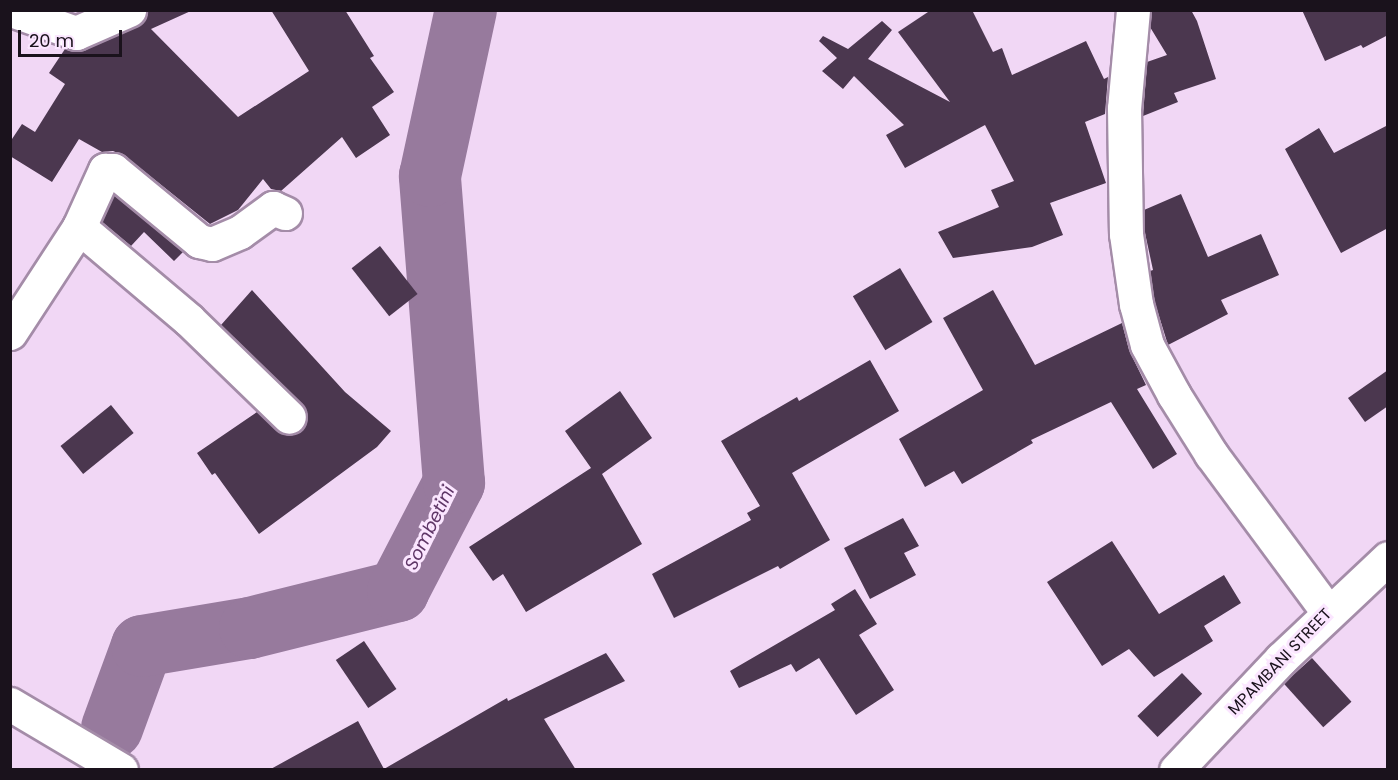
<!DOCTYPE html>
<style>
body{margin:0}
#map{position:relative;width:1398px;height:780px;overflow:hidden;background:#f1d7f5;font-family:Poppins,sans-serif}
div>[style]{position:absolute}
.river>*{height:62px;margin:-31px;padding:0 31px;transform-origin:31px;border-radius:31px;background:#977a9d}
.building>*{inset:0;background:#4b374f;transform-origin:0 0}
.roads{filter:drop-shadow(2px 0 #a48ca8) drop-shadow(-2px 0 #a48ca8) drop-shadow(0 2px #a48ca8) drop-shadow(0 -2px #a48ca8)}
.minor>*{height:33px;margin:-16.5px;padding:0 16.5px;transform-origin:16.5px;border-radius:16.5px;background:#fff}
span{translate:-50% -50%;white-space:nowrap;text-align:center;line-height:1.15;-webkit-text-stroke:6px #fbe6ff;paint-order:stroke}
.street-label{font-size:16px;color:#1a121c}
.water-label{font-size:18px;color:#5f3667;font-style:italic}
.frame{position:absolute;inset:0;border:12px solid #1a121c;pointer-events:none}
.scale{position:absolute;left:18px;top:30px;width:104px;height:27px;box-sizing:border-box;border:3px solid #1a121c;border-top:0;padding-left:8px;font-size:18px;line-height:21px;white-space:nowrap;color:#1a121c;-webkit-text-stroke:4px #fbe6ff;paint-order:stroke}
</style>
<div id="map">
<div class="river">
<i style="left:112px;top:728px;width:87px;rotate:-69.9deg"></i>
<i style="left:142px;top:646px;width:109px;rotate:-9.5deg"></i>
<i style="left:250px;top:628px;width:153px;rotate:-14deg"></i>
<i style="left:398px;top:591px;width:122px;rotate:-62.6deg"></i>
<i style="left:454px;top:483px;width:308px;rotate:-94.5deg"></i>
<i style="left:430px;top:176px;width:170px;rotate:-77.8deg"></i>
</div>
<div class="building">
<i style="clip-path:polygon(147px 10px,193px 10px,151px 29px,238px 117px,309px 71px,271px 10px,345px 10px,374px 56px,370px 58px,394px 92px,372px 107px,390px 135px,356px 158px,342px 137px,281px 191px,271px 189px,263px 179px,238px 210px,210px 224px,125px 156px,113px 151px,102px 152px,79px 139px,52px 182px,10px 156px,10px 142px,22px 124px,35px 132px,65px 84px,49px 73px,65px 49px,83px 50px,136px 27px,144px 21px)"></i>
<i style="clip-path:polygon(931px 10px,972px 10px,993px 52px,1002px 48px,1012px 75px,1086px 41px,1104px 79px,1108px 77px,1105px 114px,1085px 122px,1106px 183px,1050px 203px,1063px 235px,1032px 247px,953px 258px,938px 232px,999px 207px,991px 190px,1014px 181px,985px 125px,905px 168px,886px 135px,904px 125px,854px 76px,843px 89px,822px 71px,837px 58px,819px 41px,823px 36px,848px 49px,882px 21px,892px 30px,868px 59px,950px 102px,898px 32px)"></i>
<i style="clip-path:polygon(1152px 10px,1191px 10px,1197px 21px,1216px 79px,1174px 93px,1178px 102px,1143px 116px,1147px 62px,1167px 55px,1150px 27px)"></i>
<i style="clip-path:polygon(1302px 10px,1388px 10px,1388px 35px,1363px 48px,1361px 45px,1325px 61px)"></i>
<i style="clip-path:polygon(1388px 125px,1388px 228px,1341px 253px,1285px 149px,1319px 128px,1334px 153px)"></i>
<i style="clip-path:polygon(1181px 194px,1208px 257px,1261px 234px,1279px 275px,1221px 300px,1228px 314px,1168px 345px,1154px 300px,1150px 271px,1153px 270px,1145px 233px,1144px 210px)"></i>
<i style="clip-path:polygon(114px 195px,183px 252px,174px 261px,144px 232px,131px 246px,102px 222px)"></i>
<i style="left:380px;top:246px;width:61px;height:36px;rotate:52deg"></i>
<i style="left:900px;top:268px;width:63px;height:55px;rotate:59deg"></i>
<i style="clip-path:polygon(252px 290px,345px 392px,391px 431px,377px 447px,259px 534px,215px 473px,212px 475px,197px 453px,257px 412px,285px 435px,295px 435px,302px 430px,307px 422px,307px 412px,302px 404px,221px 325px)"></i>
<i style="clip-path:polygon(993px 290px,1035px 365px,1122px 323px,1129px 350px,1146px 385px,1137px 389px,1177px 454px,1153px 469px,1111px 402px,1031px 440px,1033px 443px,962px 484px,954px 471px,925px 487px,899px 439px,983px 390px,943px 318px)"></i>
<i style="clip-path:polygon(870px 360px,899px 411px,792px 473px,830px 540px,780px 569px,778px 566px,674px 618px,652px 574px,751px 520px,747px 513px,760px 506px,721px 441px,797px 397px,799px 401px)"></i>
<i style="clip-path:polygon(1388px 370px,1388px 406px,1365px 422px,1348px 398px)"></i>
<i style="clip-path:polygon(620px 391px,652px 438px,602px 474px,642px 544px,526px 612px,503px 574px,493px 581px,469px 547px,591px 468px,565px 431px)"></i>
<i style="left:111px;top:405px;width:36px;height:65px;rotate:51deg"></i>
<i style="clip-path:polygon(903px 518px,919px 546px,904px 553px,916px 575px,870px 599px,844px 548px)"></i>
<i style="clip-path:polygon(1112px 541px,1159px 614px,1224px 575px,1241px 603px,1204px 626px,1213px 641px,1154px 677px,1129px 649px,1102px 666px,1047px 582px)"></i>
<i style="clip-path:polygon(855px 589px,877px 624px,859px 635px,894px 690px,856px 715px,819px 658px,796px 672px,791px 664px,739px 688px,730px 671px,835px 610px,831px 604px)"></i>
<i style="left:364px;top:641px;width:58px;height:34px;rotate:56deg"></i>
<i style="clip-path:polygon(606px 653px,625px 681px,544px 719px,576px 770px,269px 770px,358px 721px,384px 769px,507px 698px,508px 701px)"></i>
<i style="left:1312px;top:658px;width:59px;height:38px;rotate:48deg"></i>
<i style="left:1182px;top:673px;width:29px;height:62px;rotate:46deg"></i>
</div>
<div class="roads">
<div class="minor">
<i style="left:11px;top:10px;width:69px;rotate:19.5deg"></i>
<i style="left:76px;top:33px;width:58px;rotate:-23.5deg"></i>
<i style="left:1133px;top:10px;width:98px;rotate:95.2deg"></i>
<i style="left:1124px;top:108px;width:126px;rotate:89.1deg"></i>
<i style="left:1126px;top:234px;width:71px;rotate:81.9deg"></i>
<i style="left:1136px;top:304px;width:42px;rotate:75deg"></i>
<i style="left:1147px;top:345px;width:57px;rotate:61.6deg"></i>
<i style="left:1174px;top:395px;width:70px;rotate:57.9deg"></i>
<i style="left:1211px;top:454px;width:197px;rotate:53.5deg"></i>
<i style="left:79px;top:227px;width:144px;rotate:40.2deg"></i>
<i style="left:189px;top:320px;width:139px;rotate:44.1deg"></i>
<i style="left:10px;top:333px;width:126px;rotate:-56.9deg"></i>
<i style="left:79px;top:227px;width:63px;rotate:-65.5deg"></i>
<i style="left:105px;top:170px;width:8px"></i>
<i style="left:113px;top:170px;width:112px;rotate:39.5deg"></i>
<i style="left:199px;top:241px;width:13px;rotate:13deg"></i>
<i style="left:212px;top:244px;width:30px;rotate:-23deg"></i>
<i style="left:240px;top:232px;width:41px;rotate:-36deg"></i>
<i style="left:273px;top:208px;width:13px;rotate:23deg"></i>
<i style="left:10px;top:704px;width:129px;rotate:30.7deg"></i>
<i style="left:1176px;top:770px;width:153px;rotate:-46.6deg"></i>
<i style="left:1281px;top:659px;width:147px;rotate:-43.3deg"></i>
</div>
</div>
<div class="street-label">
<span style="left:1280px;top:662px;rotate:-46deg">MPAMBANI STREET</span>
</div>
<div class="water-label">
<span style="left:430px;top:528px;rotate:-64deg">Sombetini</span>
</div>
<div class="frame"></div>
<div class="scale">20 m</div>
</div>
